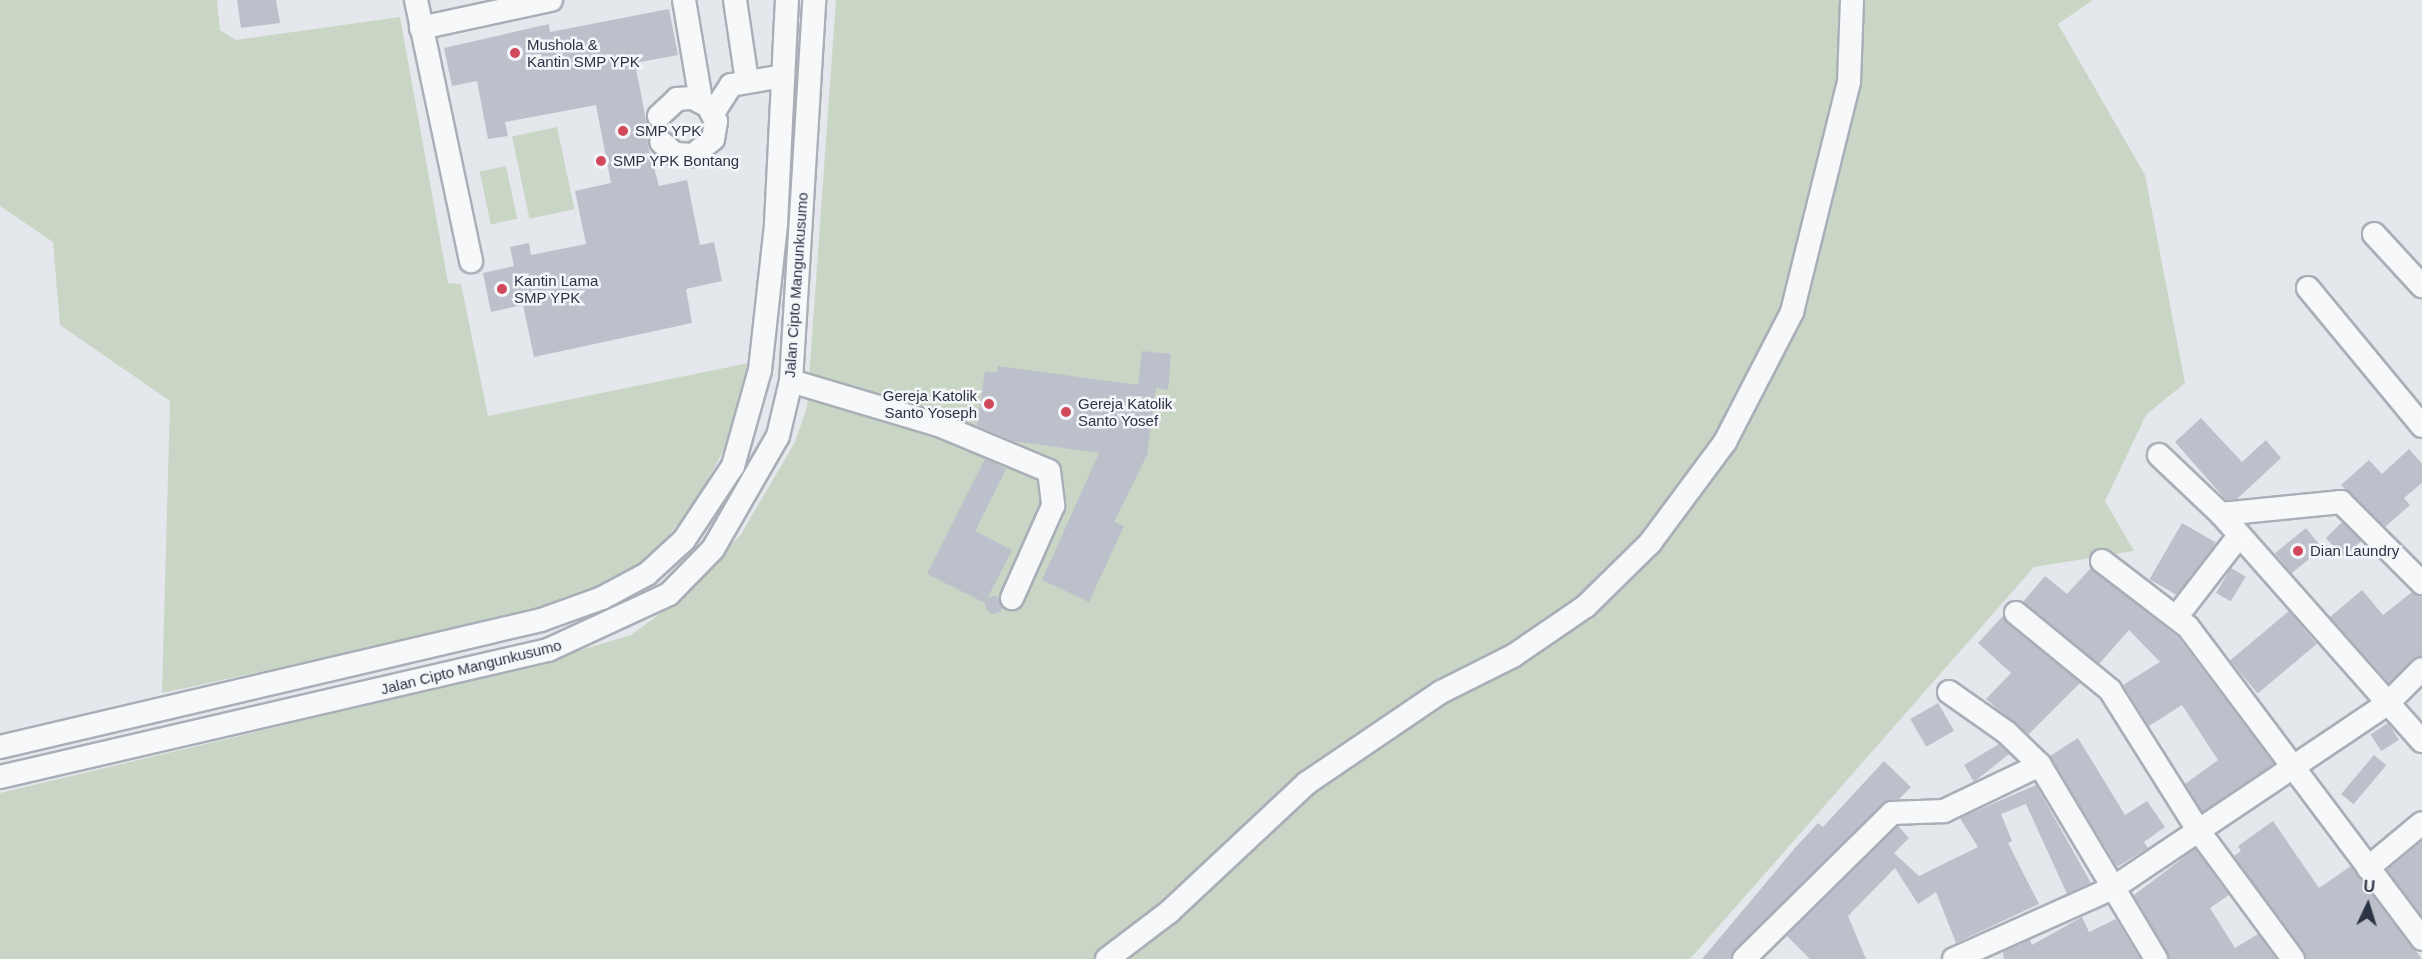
<!DOCTYPE html>
<style>
body{margin:0}
#map{position:relative;width:2422px;height:959px;overflow:hidden;background:#e4e7ec;font-family:Helvetica,sans-serif}
div>[style]{position:absolute}
.green>*{inset:0;background:#c9d6c5;transform-origin:0 0}
.building>*{inset:0;background:#bbc0ca;transform-origin:0 0}
.round{border-radius:50%}
.roads{filter:drop-shadow(2px 0 #a9aeb7) drop-shadow(-2px 0 #a9aeb7) drop-shadow(0 2px #a9aeb7) drop-shadow(0 -2px #a9aeb7)}
.minor>*{height:22px;margin:-11px;padding:0 11px;transform-origin:11px;border-radius:11px;background:#f7f8fa}
.dots>*{width:16px;height:16px;translate:-50% -50%;box-sizing:border-box;border:3px solid #f4f6f9;border-radius:50%}
span{translate:-50% -50%;white-space:nowrap;text-align:center;line-height:1.15;-webkit-text-stroke:5px #f4f6f9;paint-order:stroke}
.poi-label{font-size:15px;color:#2b3445}
.left{translate:0 -50%;text-align:left}
.right{translate:-100% -50%;text-align:right}
.street-label{font-size:15px;color:#2b3445}
.north{position:absolute;left:2338px;top:875px;width:60px;height:60px;-webkit-text-stroke:4px #f4f6f9;paint-order:stroke;rotate:4deg;font-size:16px;font-weight:700;line-height:24px;text-align:center;color:#2b3445}
.north::after{content:'';display:block;margin:auto;width:21px;height:27px;background:#2b3445;clip-path:polygon(50% 0,100% 100%,50% 72%,0 100%)}
</style>
<div id="map">
<div class="green">
<i style="clip-path:polygon(0 0,217px 0,220px 30px,236px 40px,400px 17px,448px 283px,461px 284px,488px 416px,749px 363px,726px 446px,694px 505px,646px 562px,601px 590px,538px 612px,162px 693px,170px 401px,60px 325px,53px 242px,0 206px)"></i>
<i style="clip-path:polygon(836px 0,2093px 0,2058px 24px,2145px 175px,2185px 383px,2146px 415px,2105px 501px,2134px 551px,2034px 567px,1690px 959px,0 959px,0 793px,511px 671px,631px 635px,683px 597px,741px 534px,795px 442px,807px 407px)"></i>
<i style="left:557px;top:127px;width:84px;height:46px;rotate:78deg"></i>
<i style="left:506px;top:166px;width:54px;height:27px;rotate:78deg"></i>
</div>
<div class="building">
<i style="clip-path:polygon(237px 0,276px 0,280px 23px,241px 28px)"></i>
<i style="clip-path:polygon(669px 9px,678px 55px,635px 63px,646px 120px,658px 129px,648px 146px,659px 186px,687px 180px,700px 245px,714px 242px,722px 281px,686px 289px,692px 323px,534px 357px,523px 305px,491px 312px,483px 273px,514px 266px,510px 247px,529px 243px,531px 255px,586px 244px,575px 191px,611px 183px,596px 105px,505px 122px,508px 136px,488px 139px,477px 81px,452px 86px,444px 48px,549px 24px,550px 32px)"></i>
<i style="clip-path:polygon(1142px 351px,1171px 354px,1168px 390px,1156px 388px,1147px 455px,1114px 522px,1124px 526px,1089px 602px,1042px 580px,1099px 453px,1013px 441px,977px 426px,985px 371px,997px 373px,998px 366px,1138px 385px)"></i>
<i style="clip-path:polygon(2201px 418px,2242px 462px,2266px 440px,2281px 458px,2237px 499px,2226px 500px,2175px 442px)"></i>
<i style="clip-path:polygon(2409px 449px,2422px 464px,2422px 483px,2404px 498px,2410px 505px,2385px 527px,2341px 485px,2369px 460px,2382px 474px)"></i>
<i style="clip-path:polygon(985px 459px,1006px 469px,975px 531px,1012px 550px,985px 603px,927px 574px)"></i>
<i style="left:2342px;top:522px;width:27px;height:23px;rotate:45deg"></i>
<i style="left:2182px;top:523px;width:39px;height:65px;rotate:30deg"></i>
<i style="left:2306px;top:528px;width:26px;height:40px;rotate:51deg"></i>
<i style="clip-path:polygon(2091px 568px,2178px 637px,2274px 764px,2202px 812px,2185px 784px,2218px 760px,2182px 705px,2149px 726px,2123px 685px,2160px 662px,2129px 630px,2099px 664px,2023px 602px,2045px 576px,2067px 594px)"></i>
<i style="left:2231px;top:568px;width:17px;height:29px;rotate:31deg"></i>
<i style="clip-path:polygon(2362px 590px,2383px 615px,2412px 592px,2422px 597px,2422px 656px,2389px 683px,2330px 617px)"></i>
<i class="round" style="left:985px;top:596px;width:18px;height:18px"></i>
<i style="left:2289px;top:611px;width:43px;height:77px;rotate:50deg"></i>
<i style="clip-path:polygon(2003px 616px,2080px 683px,2028px 735px,1986px 699px,2011px 673px,1978px 643px)"></i>
<i style="left:1938px;top:703px;width:32px;height:32px;rotate:60deg"></i>
<i style="left:2388px;top:723px;width:20px;height:21px;rotate:57deg"></i>
<i style="clip-path:polygon(2078px 738px,2125px 815px,2147px 801px,2165px 827px,2144px 842px,2148px 848px,2117px 867px,2050px 756px)"></i>
<i style="clip-path:polygon(1999px 744px,2009px 754px,1974px 782px,1964px 765px)"></i>
<i style="left:2374px;top:755px;width:16px;height:51px;rotate:40deg"></i>
<i style="clip-path:polygon(1884px 761px,1911px 787px,1899px 799px,1883px 803px,1731px 959px,1702px 959px,1795px 848px,1818px 823px,1823px 827px)"></i>
<i style="clip-path:polygon(2036px 785px,2091px 883px,2067px 894px,2026px 804px,2001px 814px,2012px 841px,2008px 843px,2039px 904px,1956px 943px,1936px 892px,1918px 904px,1895px 868px,1848px 916px,1866px 959px,1810px 959px,1787px 936px,1898px 826px,1909px 838px,1894px 853px,1919px 876px,1978px 847px,1960px 818px)"></i>
<i style="clip-path:polygon(2273px 821px,2319px 888px,2351px 866px,2422px 959px,2306px 959px,2234px 856px,2241px 851px,2238px 846px)"></i>
<i style="clip-path:polygon(2422px 841px,2422px 916px,2387px 870px)"></i>
<i style="clip-path:polygon(2195px 849px,2229px 895px,2210px 908px,2235px 948px,2258px 934px,2276px 959px,2169px 959px,2134px 895px)"></i>
<i style="clip-path:polygon(2082px 917px,2089px 932px,2116px 919px,2140px 959px,2004px 959px,2003px 952px,2030px 940px,2032px 945px)"></i>
</div>
<div class="roads">
<div class="minor">
<i style="left:416px;top:0;width:267px;rotate:78.1deg"></i>
<i style="left:684px;top:0;width:102px;rotate:80.4deg"></i>
<i style="left:735px;top:0;width:82px;rotate:81.6deg"></i>
<i style="left:421px;top:28px;width:133px;rotate:-12.2deg"></i>
<i style="left:713px;top:113px;width:33px;rotate:-57deg"></i>
<i style="left:731px;top:85px;width:53px;rotate:-9.8deg"></i>
<i style="left:659px;top:116px;width:25px;rotate:-43deg"></i>
<i style="left:677px;top:99px;width:16px;rotate:-4deg"></i>
<i style="left:693px;top:98px;width:17px;rotate:28deg"></i>
<i style="left:708px;top:106px;width:17px;rotate:62deg"></i>
<i style="left:716px;top:121px;width:18px;rotate:99deg"></i>
<i style="left:713px;top:139px;width:26px;rotate:141deg"></i>
<i style="left:693px;top:155px;width:18px;rotate:-177deg"></i>
<i style="left:675px;top:154px;width:18px;rotate:-139deg"></i>
<i style="left:2374px;top:234px;width:71px;rotate:47.3deg"></i>
<i style="left:2308px;top:288px;width:179px;rotate:50.4deg"></i>
<i style="left:791px;top:381px;width:154px;rotate:16.6deg"></i>
<i style="left:939px;top:425px;width:119px;rotate:22.7deg"></i>
<i style="left:1049px;top:471px;width:35px;rotate:83deg"></i>
<i style="left:1053px;top:506px;width:101px;rotate:114deg"></i>
<i style="left:2159px;top:455px;width:86px;rotate:43.6deg"></i>
<i style="left:2221px;top:514px;width:303px;rotate:48.5deg"></i>
<i style="left:2221px;top:514px;width:121px;rotate:-5.7deg"></i>
<i style="left:2341px;top:502px;width:115px;rotate:45deg"></i>
<i style="left:2102px;top:561px;width:108px;rotate:37.5deg"></i>
<i style="left:2188px;top:627px;width:390px;rotate:53.1deg"></i>
<i style="left:2016px;top:613px;width:122px;rotate:39.3deg"></i>
<i style="left:2110px;top:690px;width:165px;rotate:57.8deg"></i>
<i style="left:2198px;top:830px;width:160px;rotate:53.6deg"></i>
<i style="left:2177px;top:616px;width:100px;rotate:-52.3deg"></i>
<i style="left:1949px;top:692px;width:70px;rotate:35.1deg"></i>
<i style="left:2006px;top:732px;width:47px;rotate:44.1deg"></i>
<i style="left:2040px;top:765px;width:226px;rotate:59.1deg"></i>
<i style="left:0;top:747px;width:556px;rotate:-13.21deg"></i>
<i style="left:541px;top:620px;width:65px;rotate:-19.8deg"></i>
<i style="left:602px;top:598px;width:51px;rotate:-28.1deg"></i>
<i style="left:647px;top:574px;width:50px;rotate:-42.6deg"></i>
<i style="left:684px;top:540px;width:89px;rotate:-56.5deg"></i>
<i style="left:733px;top:466px;width:100px;rotate:-74.3deg"></i>
<i style="left:760px;top:370px;width:147px;rotate:-83.7deg"></i>
<i style="left:776px;top:224px;width:224px;rotate:-87.2deg"></i>
<i style="left:0;top:777px;width:563px;rotate:-13.05deg"></i>
<i style="left:548px;top:650px;width:133px;rotate:-24.8deg"></i>
<i style="left:669px;top:594px;width:63px;rotate:-45.6deg"></i>
<i style="left:713px;top:549px;width:130px;rotate:-60.1deg"></i>
<i style="left:778px;top:436px;width:57px;rotate:-76.7deg"></i>
<i style="left:791px;top:381px;width:382px;rotate:-86.5deg"></i>
<i style="left:2368px;top:868px;width:70px;rotate:-39.8deg"></i>
<i style="left:1107px;top:959px;width:78px;rotate:-37.2deg"></i>
<i style="left:1169px;top:912px;width:189px;rotate:-43.1deg"></i>
<i style="left:1307px;top:783px;width:162px;rotate:-34.2deg"></i>
<i style="left:1441px;top:692px;width:80px;rotate:-26.6deg"></i>
<i style="left:1513px;top:656px;width:88px;rotate:-34.4deg"></i>
<i style="left:1586px;top:606px;width:90px;rotate:-44.5deg"></i>
<i style="left:1650px;top:543px;width:126px;rotate:-53.4deg"></i>
<i style="left:1725px;top:442px;width:146px;rotate:-62.7deg"></i>
<i style="left:1792px;top:312px;width:237px;rotate:-76.1deg"></i>
<i style="left:1849px;top:82px;width:82px;rotate:-87.9deg"></i>
<i style="left:1744px;top:959px;width:208px;rotate:-44.6deg"></i>
<i style="left:1892px;top:813px;width:52px;rotate:-2.2deg"></i>
<i style="left:1944px;top:811px;width:106px;rotate:-25.6deg"></i>
<i style="left:1954px;top:959px;width:174px;rotate:-24.1deg"></i>
<i style="left:2113px;top:888px;width:330px;rotate:-33.9deg"></i>
<i style="left:2387px;top:704px;width:49px;rotate:-45deg"></i>
</div>
</div>
<div class="dots">
<i style="left:515px;top:53px;background:#d1495b"></i>
<i style="left:623px;top:131px;background:#d1495b"></i>
<i style="left:601px;top:161px;background:#d1495b"></i>
<i style="left:502px;top:289px;background:#d1495b"></i>
<i style="left:989px;top:404px;background:#d1495b"></i>
<i style="left:1066px;top:412px;background:#d1495b"></i>
<i style="left:2298px;top:551px;background:#d1495b"></i>
</div>
<div class="poi-label">
<span class="left" style="left:527px;top:53px">Mushola &amp;<br>Kantin SMP YPK</span>
<span class="left" style="left:635px;top:131px">SMP YPK</span>
<span class="left" style="left:613px;top:161px">SMP YPK Bontang</span>
<span class="left" style="left:514px;top:289px">Kantin Lama<br>SMP YPK</span>
<span class="right" style="left:977px;top:404px">Gereja Katolik<br>Santo Yoseph</span>
<span class="left" style="left:1078px;top:412px">Gereja Katolik<br>Santo Yosef</span>
<span class="left" style="left:2310px;top:551px">Dian Laundry</span>
</div>
<div class="street-label">
<span style="left:796px;top:285px;rotate:-86deg">Jalan Cipto Mangunkusumo</span>
<span style="left:471px;top:667px;rotate:-14deg">Jalan Cipto Mangunkusumo</span>
</div>
<div class="north">U</div>
</div>
